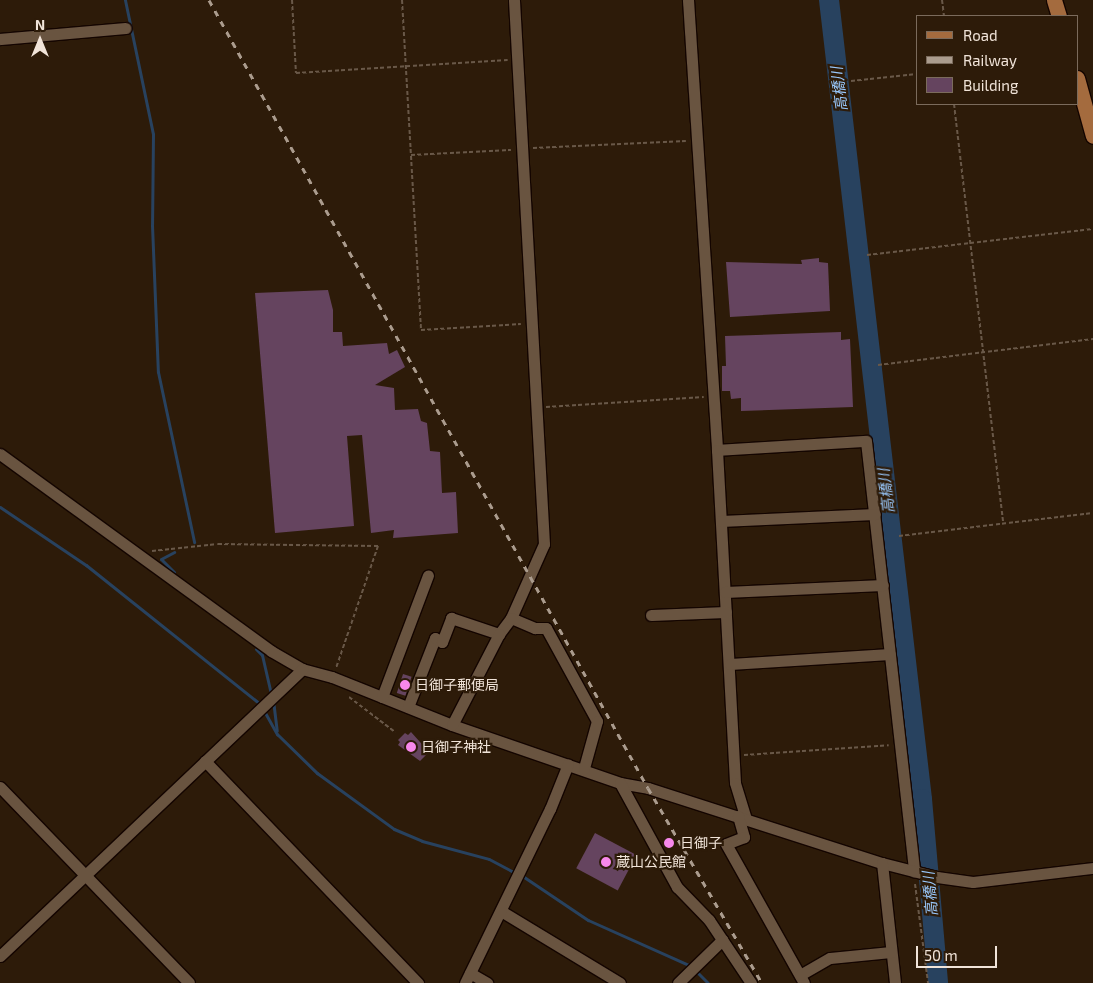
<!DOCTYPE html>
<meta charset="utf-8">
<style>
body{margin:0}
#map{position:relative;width:1093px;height:983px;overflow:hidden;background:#2d1b09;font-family:"Exo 2","Noto Sans JP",sans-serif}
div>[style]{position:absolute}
.stream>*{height:3px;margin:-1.5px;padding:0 1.5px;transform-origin:1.5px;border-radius:1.5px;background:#28425f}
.river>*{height:20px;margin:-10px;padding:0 10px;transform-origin:10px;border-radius:10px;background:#28425f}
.building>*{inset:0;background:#65445f;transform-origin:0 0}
.path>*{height:2px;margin-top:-1px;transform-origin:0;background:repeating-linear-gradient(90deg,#695848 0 4px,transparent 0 6.5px)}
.roads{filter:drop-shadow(1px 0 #140500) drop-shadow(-1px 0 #140500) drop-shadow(0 1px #140500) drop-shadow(0 -1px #140500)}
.minor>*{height:11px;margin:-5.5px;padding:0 5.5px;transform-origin:5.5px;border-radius:5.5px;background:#695440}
.major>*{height:15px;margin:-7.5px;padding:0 7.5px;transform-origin:7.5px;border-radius:7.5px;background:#a46b3e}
.rail>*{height:3px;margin-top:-1.5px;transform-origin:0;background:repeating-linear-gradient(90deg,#ab9c8e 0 6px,transparent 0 12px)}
.dots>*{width:14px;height:14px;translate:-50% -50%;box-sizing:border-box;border:2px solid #2d1b09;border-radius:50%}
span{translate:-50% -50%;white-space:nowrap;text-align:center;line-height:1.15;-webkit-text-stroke:4.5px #2d1b09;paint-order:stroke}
.poi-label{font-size:14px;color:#f1e4d9}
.left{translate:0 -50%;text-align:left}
.water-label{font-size:15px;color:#99c8fc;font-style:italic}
.legend{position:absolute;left:916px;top:15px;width:162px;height:90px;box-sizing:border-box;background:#2d1b09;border:1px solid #7b6b5c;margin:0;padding:6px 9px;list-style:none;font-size:15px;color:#f1e4d9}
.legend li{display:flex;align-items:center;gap:10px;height:25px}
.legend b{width:25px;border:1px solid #7b6b5c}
.north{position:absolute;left:15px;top:15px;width:50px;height:50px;-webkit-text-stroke:4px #2d1b09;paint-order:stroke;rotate:0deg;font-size:14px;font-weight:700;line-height:20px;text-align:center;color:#f1e4d9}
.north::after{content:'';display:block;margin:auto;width:18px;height:22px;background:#f1e4d9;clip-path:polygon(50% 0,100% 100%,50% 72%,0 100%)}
.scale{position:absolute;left:916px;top:946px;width:81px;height:22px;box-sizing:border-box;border:2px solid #f1e4d9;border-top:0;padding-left:6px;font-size:15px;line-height:18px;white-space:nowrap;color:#f1e4d9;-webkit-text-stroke:4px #2d1b09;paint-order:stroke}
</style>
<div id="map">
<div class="stream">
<i style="left:125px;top:0;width:137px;rotate:78.2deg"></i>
<i style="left:153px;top:134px;width:91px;rotate:90.6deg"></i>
<i style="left:152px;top:225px;width:147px;rotate:87.7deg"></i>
<i style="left:158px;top:372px;width:174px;rotate:78deg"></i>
<i style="left:0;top:507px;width:104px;rotate:34deg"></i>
<i style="left:86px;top:565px;width:223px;rotate:38.6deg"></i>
<i style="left:174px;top:572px;width:18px;rotate:-135deg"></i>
<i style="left:161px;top:559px;width:15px;rotate:-28deg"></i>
<i style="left:256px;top:649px;width:8px;rotate:45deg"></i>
<i style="left:262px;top:655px;width:40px;rotate:77deg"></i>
<i style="left:273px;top:700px;width:31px;rotate:83deg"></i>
<i style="left:263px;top:709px;width:29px;rotate:61deg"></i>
<i style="left:277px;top:734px;width:56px;rotate:44.3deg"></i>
<i style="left:317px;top:773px;width:95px;rotate:36deg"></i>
<i style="left:394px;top:829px;width:30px;rotate:23deg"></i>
<i style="left:422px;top:841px;width:69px;rotate:15deg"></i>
<i style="left:489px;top:859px;width:30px;rotate:28deg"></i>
<i style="left:521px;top:875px;width:81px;rotate:33.9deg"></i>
<i style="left:588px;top:920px;width:113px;rotate:24.1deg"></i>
<i style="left:695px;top:970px;width:18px;rotate:45deg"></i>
</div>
<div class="river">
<i style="left:829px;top:0;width:804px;rotate:83.36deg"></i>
<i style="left:922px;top:799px;width:185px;rotate:85deg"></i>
</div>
<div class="building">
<i style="clip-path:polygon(819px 258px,819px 262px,828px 263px,830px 311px,730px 317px,726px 262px,802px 264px,801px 260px)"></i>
<i style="clip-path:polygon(328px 290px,333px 310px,333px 332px,342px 332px,343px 346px,387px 343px,389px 354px,397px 350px,405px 367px,375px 385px,394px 388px,395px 410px,418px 409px,421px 421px,427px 423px,430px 451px,440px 452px,442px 493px,456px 492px,458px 533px,393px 538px,394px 530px,371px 533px,362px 435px,347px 436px,354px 526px,275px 533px,255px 293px)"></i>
<i style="clip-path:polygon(841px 332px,841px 340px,850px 339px,853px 407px,741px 411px,741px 398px,731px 399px,730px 391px,722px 391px,722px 366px,726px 366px,725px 336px)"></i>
<i style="left:403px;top:674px;width:9px;height:20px;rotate:18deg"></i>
<i style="clip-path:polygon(411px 732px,429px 752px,420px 761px,398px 745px,400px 742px,398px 740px,405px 733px,408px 735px)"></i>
<i style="left:595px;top:833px;width:47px;height:40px;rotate:28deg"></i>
</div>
<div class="path">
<i style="left:292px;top:0;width:73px;rotate:86.9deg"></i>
<i style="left:296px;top:73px;width:212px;rotate:-3.5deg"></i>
<i style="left:402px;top:0;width:331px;rotate:86.7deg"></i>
<i style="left:421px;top:330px;width:100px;rotate:-3.4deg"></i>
<i style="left:942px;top:0;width:16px;rotate:83deg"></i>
<i style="left:851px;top:81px;width:66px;rotate:-6.1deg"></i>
<i style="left:954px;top:104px;width:423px;rotate:83.3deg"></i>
<i style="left:533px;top:148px;width:153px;rotate:-2.6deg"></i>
<i style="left:411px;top:155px;width:100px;rotate:-2.9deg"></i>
<i style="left:867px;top:255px;width:227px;rotate:-6.6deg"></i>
<i style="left:878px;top:365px;width:217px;rotate:-6.9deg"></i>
<i style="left:546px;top:407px;width:158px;rotate:-3.6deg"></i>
<i style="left:899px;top:536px;width:195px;rotate:-6.8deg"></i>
<i style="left:152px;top:551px;width:66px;rotate:-6.1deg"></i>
<i style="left:218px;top:544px;width:160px;rotate:0.7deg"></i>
<i style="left:378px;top:546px;width:129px;rotate:109deg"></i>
<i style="left:349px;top:697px;width:58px;rotate:37.3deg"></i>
<i style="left:744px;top:755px;width:145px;rotate:-3.9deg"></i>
<i style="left:915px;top:884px;width:100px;rotate:82.5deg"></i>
</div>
<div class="roads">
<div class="minor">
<i style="left:688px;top:0;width:451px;rotate:86.3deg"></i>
<i style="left:717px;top:450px;width:149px;rotate:-3.5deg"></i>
<i style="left:866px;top:441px;width:433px;rotate:83.6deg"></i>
<i style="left:0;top:39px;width:126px;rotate:-5deg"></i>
<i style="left:717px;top:450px;width:333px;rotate:86.9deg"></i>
<i style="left:735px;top:783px;width:37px;rotate:73deg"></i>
<i style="left:0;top:454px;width:335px;rotate:36deg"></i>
<i style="left:271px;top:651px;width:36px;rotate:30deg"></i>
<i style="left:302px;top:669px;width:31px;rotate:15deg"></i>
<i style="left:332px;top:677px;width:129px;rotate:21.8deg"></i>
<i style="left:452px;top:725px;width:178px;rotate:19deg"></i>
<i style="left:620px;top:783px;width:28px;rotate:10deg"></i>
<i style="left:648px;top:788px;width:246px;rotate:17.8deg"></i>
<i style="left:882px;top:863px;width:57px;rotate:14.3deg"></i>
<i style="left:937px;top:877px;width:36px;rotate:8deg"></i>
<i style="left:973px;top:882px;width:121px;rotate:-6.7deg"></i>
<i style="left:721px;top:521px;width:154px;rotate:-2.6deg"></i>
<i style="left:725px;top:592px;width:158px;rotate:-2.5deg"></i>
<i style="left:651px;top:615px;width:75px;rotate:-2.3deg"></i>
<i style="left:511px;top:618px;width:81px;rotate:-66deg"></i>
<i style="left:544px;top:544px;width:545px;rotate:-93.16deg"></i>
<i style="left:499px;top:634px;width:20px;rotate:-53deg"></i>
<i style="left:511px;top:618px;width:26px;rotate:23deg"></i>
<i style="left:535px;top:628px;width:11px"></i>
<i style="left:546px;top:628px;width:106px;rotate:61.3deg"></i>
<i style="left:597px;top:721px;width:49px;rotate:105.5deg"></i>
<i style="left:730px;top:664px;width:160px;rotate:-3.6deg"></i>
<i style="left:382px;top:697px;width:130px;rotate:-69.3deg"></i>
<i style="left:408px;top:707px;width:74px;rotate:-68.6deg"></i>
<i style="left:435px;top:638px;width:8px;rotate:30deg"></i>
<i style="left:442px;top:642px;width:26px;rotate:-69deg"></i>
<i style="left:451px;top:618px;width:51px;rotate:18.4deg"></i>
<i style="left:499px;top:634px;width:102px;rotate:117.3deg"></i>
<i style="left:205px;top:761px;width:308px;rotate:46.2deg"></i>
<i style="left:620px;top:783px;width:119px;rotate:61.3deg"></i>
<i style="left:677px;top:887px;width:46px;rotate:45.9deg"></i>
<i style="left:709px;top:920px;width:76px;rotate:56.3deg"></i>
<i style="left:0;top:787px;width:272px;rotate:46deg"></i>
<i style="left:738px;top:816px;width:22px;rotate:74deg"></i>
<i style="left:744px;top:837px;width:19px;rotate:159deg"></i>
<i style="left:726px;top:844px;width:159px;rotate:60.7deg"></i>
<i style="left:882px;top:863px;width:121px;rotate:83.8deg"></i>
<i style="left:501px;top:911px;width:139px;rotate:31.2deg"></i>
<i style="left:0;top:956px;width:417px;rotate:-43.5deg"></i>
<i style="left:470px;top:973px;width:20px;rotate:30deg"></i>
<i style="left:800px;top:975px;width:34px;rotate:-30deg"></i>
<i style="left:830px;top:958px;width:61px;rotate:-5.6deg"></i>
<i style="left:465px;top:983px;width:194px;rotate:-64deg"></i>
<i style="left:550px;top:809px;width:48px;rotate:-68.2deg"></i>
<i style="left:678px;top:983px;width:62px;rotate:-44.3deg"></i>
</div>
<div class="major">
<i style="left:1054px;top:0;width:17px;rotate:73deg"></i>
<i style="left:1077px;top:78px;width:60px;rotate:74.6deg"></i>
</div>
</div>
<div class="rail">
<i style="left:209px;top:0;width:902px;rotate:60.88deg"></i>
<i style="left:648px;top:788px;width:226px;rotate:59.7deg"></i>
</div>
<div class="dots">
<i style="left:405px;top:685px;background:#f788eb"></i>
<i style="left:411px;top:747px;background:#f788eb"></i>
<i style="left:669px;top:843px;background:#f788eb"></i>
<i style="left:606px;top:862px;background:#f788eb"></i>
</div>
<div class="poi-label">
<span class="left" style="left:415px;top:685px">日御子郵便局</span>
<span class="left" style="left:421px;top:747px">日御子神社</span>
<span class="left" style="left:680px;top:843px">日御子</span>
<span class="left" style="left:616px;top:862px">蔵山公民館</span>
</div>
<div class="water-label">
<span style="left:839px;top:89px;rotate:-97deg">高橋川</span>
<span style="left:886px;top:491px;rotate:-97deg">高橋川</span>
<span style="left:930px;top:894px;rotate:-95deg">高橋川</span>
</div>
<ul class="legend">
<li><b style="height:6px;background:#a46b3e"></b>Road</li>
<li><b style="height:6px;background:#ab9c8e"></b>Railway</li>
<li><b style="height:14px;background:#65445f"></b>Building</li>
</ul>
<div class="north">N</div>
<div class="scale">50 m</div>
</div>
